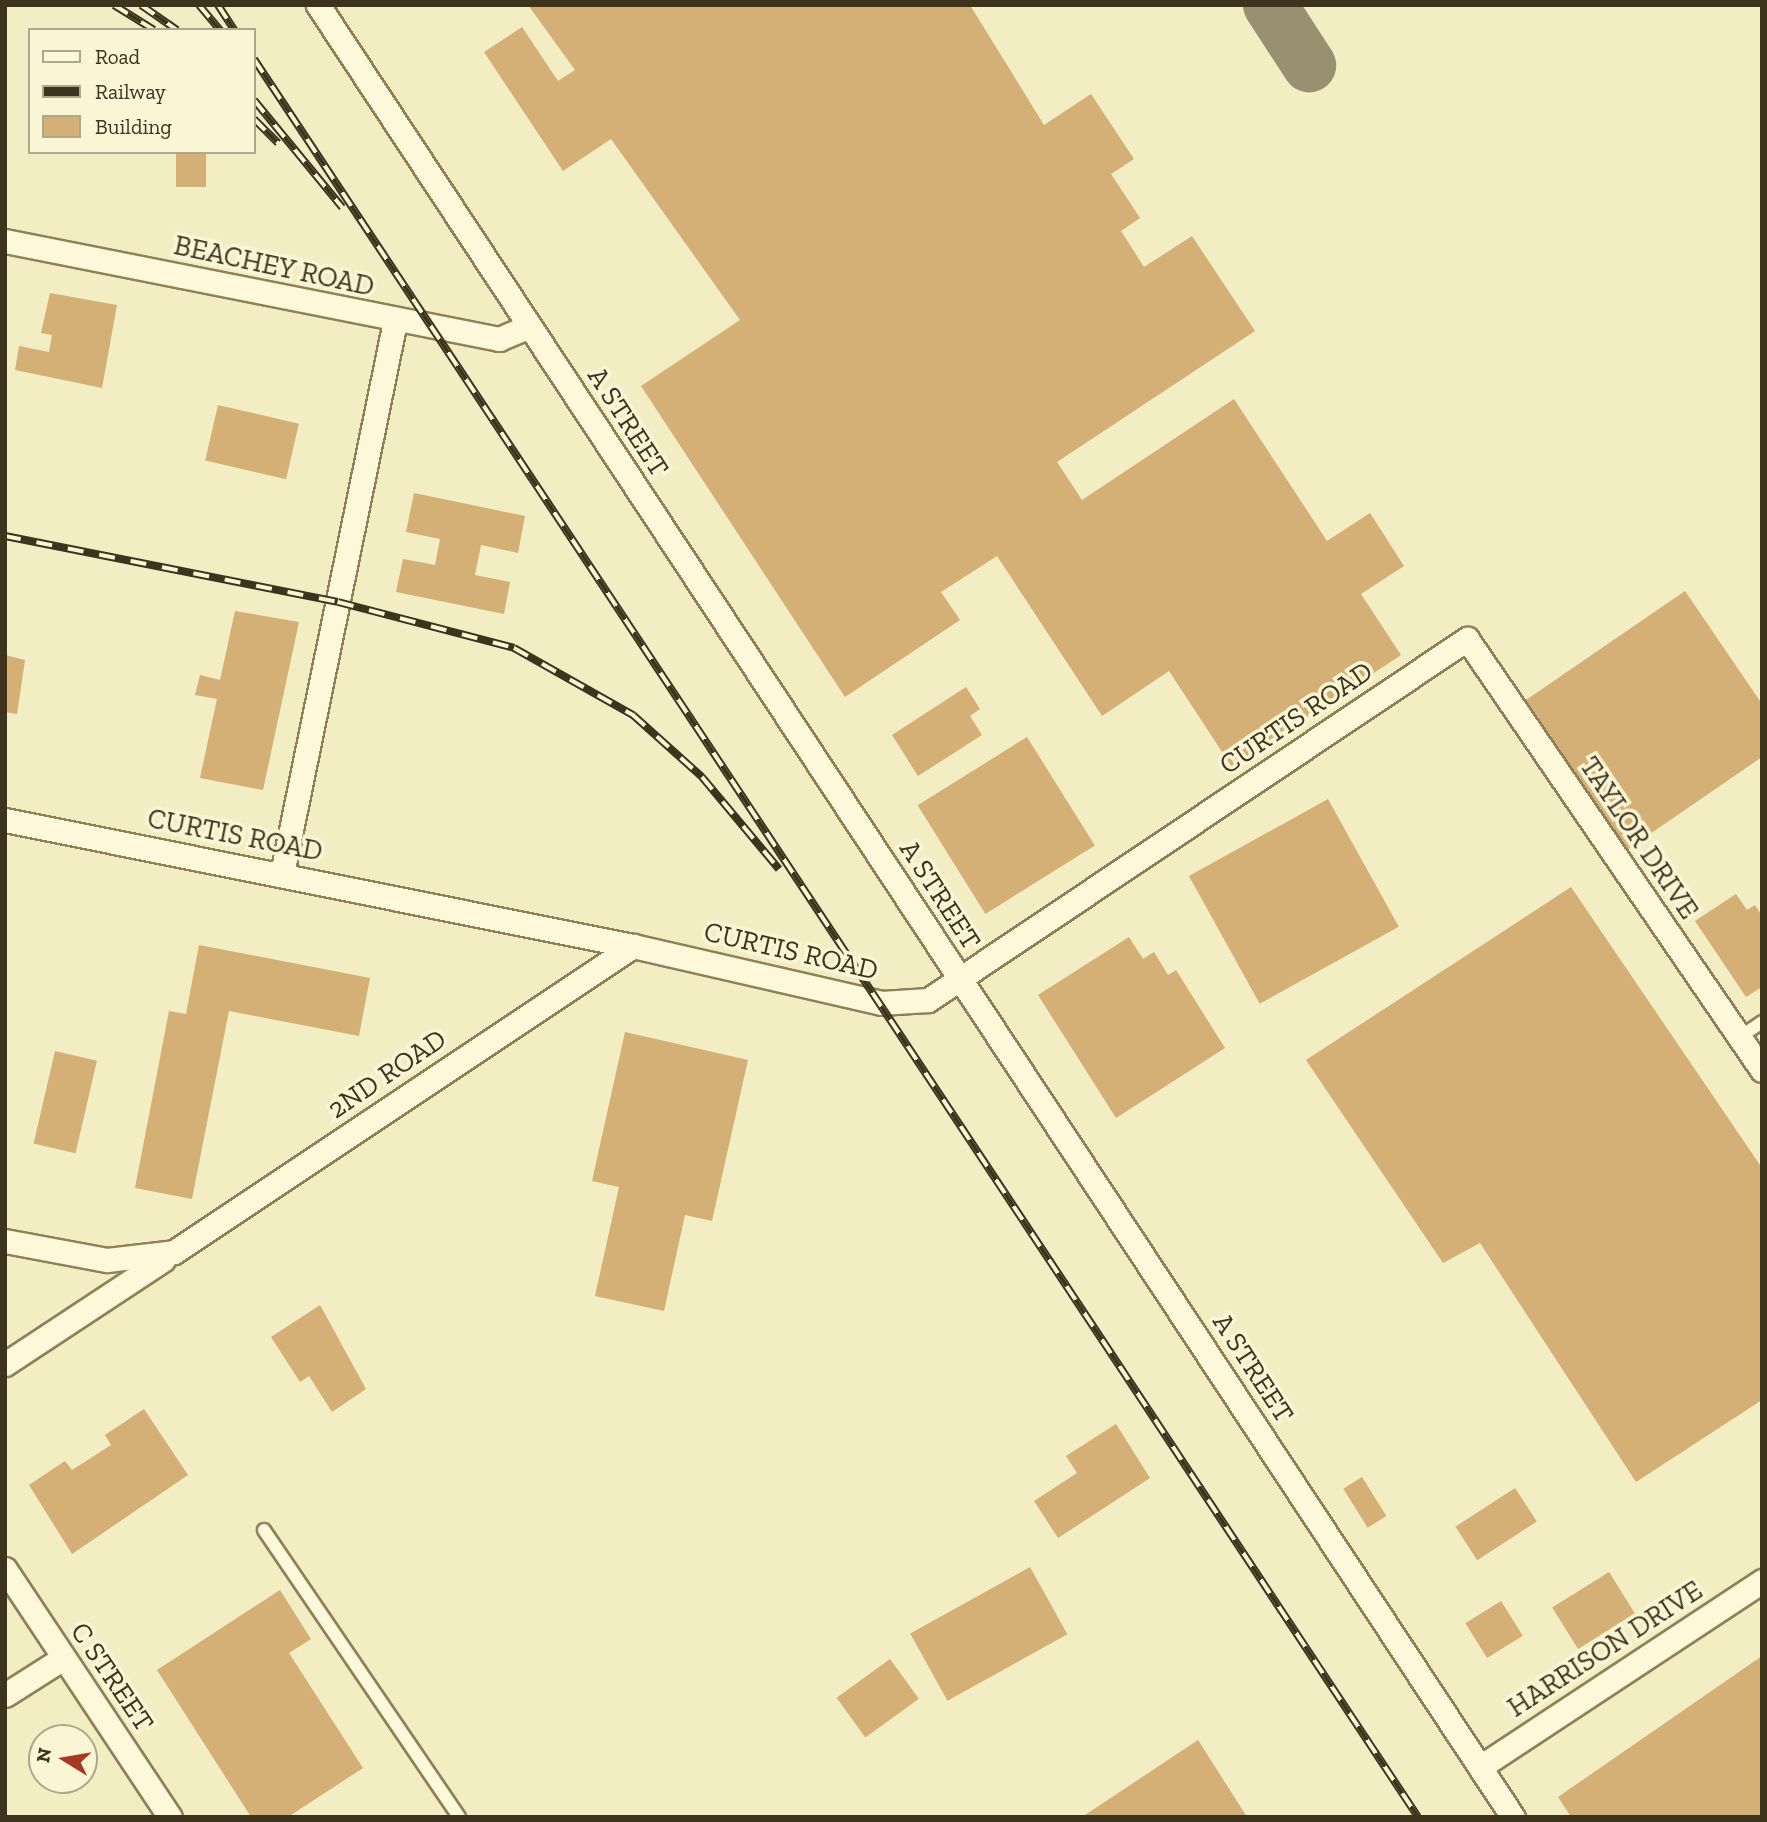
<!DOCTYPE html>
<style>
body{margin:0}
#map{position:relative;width:1767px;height:1822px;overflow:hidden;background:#f3edc4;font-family:"Zilla Slab",serif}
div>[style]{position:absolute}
.taxiway>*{height:54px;margin:-27px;padding:0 27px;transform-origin:27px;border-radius:27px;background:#989070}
.building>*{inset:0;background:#d4af76;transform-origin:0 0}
.roads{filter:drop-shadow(2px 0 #8f8058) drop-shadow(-2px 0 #8f8058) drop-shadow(0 2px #8f8058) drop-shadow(0 -2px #8f8058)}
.lane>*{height:12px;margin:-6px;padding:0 6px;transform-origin:6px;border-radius:6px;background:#fcf8d9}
.street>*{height:23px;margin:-11.5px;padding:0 11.5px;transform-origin:11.5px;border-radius:11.5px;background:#fcf8d9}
.rail>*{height:8px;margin-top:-4px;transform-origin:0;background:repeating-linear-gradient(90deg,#f9f5d5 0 16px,#3e331d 0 32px);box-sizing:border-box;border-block:2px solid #3e331d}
span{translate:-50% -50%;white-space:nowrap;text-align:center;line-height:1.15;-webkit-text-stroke:7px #f9f5d5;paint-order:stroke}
.street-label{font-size:28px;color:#3e331d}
.frame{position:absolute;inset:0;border:7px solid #3e331d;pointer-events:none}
.legend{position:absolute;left:28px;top:28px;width:228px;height:126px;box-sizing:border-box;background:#f9f5d5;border:2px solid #aea78b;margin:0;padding:9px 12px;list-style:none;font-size:21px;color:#3e331d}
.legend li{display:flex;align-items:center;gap:14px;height:35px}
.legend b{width:35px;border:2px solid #aea78b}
.north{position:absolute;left:28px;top:1724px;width:70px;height:70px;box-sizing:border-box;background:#f9f5d5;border:2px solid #aea78b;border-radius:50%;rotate:281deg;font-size:19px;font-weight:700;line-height:28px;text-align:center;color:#3e331d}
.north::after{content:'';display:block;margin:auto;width:24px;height:32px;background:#a53922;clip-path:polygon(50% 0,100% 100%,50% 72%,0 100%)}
</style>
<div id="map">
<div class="taxiway">
<i style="left:1270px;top:5px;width:72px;rotate:57deg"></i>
</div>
<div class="building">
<i style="clip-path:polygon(528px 5px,970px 5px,1044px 125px,1091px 94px,1134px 159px,1111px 174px,1140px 218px,1121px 231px,1144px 267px,1192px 236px,1255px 331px,1057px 462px,1082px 500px,1234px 399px,1327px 541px,1370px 513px,1404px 566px,1361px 594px,1401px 655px,1232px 767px,1169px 671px,1102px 716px,997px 556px,941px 592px,960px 620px,845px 697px,641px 386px,740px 320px,611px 139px,563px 171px,484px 52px,522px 27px,558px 81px,575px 70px)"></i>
<i style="left:176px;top:152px;width:30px;height:35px"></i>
<i style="clip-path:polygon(50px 293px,117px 305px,102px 388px,15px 370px,19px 346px,49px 352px,52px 335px,41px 333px)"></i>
<i style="left:218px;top:405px;width:83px;height:57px;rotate:13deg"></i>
<i style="clip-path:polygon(414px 493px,525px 516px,518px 553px,481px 545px,475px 575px,510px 582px,504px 614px,396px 592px,403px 559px,435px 565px,440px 539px,406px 532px)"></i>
<i style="clip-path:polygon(1685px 591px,1762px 704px,1762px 757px,1628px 849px,1526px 700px)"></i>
<i style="clip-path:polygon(235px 611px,299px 622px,263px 790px,200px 778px,217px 699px,195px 695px,200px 675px,220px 680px)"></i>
<i style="clip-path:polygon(5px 655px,25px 660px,17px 714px,5px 712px)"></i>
<i style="clip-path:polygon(966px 687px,980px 709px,970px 716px,982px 735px,918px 776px,892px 735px)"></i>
<i style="left:1027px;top:737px;width:128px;height:129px;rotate:58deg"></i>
<i style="left:1328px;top:799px;width:146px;height:159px;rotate:61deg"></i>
<i style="clip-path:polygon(1571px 887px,1762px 1168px,1762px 1400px,1636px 1482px,1480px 1243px,1443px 1263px,1306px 1060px)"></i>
<i style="clip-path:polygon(1736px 894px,1747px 910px,1755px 905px,1762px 916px,1762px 987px,1746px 997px,1695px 921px)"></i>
<i style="clip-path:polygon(1129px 937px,1143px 959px,1154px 952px,1168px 975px,1176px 970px,1225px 1048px,1116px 1118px,1038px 995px)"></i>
<i style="clip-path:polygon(199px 945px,370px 978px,359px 1036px,229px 1011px,192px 1199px,135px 1188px,169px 1011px,186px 1014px)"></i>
<i style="clip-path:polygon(625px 1032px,748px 1060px,712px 1221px,685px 1215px,664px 1311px,595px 1296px,619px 1187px,592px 1181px)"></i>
<i style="left:55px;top:1051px;width:43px;height:95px;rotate:13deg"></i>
<i style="clip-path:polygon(320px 1305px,366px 1389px,332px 1412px,309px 1376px,300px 1382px,271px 1337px)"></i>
<i style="clip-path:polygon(144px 1409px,188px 1475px,72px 1554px,29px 1485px,65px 1461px,72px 1470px,111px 1445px,105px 1435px)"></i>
<i style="clip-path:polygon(1116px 1424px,1150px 1478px,1058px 1538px,1034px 1501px,1077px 1473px,1066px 1456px)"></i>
<i style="left:1362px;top:1477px;width:46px;height:22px;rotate:58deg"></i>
<i style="left:1515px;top:1488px;width:40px;height:71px;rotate:57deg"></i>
<i style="left:1030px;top:1567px;width:77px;height:137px;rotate:61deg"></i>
<i style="left:1609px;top:1572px;width:49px;height:67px;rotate:58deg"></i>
<i style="clip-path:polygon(280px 1590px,311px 1639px,289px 1653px,363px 1768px,288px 1817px,251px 1817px,157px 1670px)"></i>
<i style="left:1501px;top:1601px;width:41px;height:42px;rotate:58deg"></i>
<i style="clip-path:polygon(1762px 1656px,1762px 1817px,1571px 1817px,1558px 1797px)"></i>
<i style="left:890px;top:1659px;width:49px;height:66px;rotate:54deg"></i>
<i style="clip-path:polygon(1198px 1740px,1247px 1817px,1082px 1817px)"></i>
</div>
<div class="roads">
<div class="lane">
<i style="left:1740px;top:1037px;width:27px;rotate:-34deg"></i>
<i style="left:264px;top:1530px;width:347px;rotate:55.8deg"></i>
</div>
<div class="street">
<i style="left:318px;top:5px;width:2171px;rotate:56.6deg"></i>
<i style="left:5px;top:241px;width:504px;rotate:11.22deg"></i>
<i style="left:499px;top:339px;width:33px;rotate:-23deg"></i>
<i style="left:5px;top:820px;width:641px;rotate:11.35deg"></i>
<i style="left:633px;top:946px;width:254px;rotate:12.9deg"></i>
<i style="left:881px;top:1003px;width:47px;rotate:-3.7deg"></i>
<i style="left:928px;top:1000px;width:649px;rotate:-33.81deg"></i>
<i style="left:1467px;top:639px;width:522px;rotate:55.61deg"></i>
<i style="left:282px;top:874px;width:564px;rotate:-78.45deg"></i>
<i style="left:5px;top:1241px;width:104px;rotate:10.6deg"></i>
<i style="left:107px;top:1260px;width:67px;rotate:-6.8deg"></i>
<i style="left:174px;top:1252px;width:552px;rotate:-33.69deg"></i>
<i style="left:5px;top:1364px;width:189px;rotate:-33.4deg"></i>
<i style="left:5px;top:1569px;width:298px;rotate:56.4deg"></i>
<i style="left:5px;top:1695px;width:69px;rotate:-32.5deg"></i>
<i style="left:1480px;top:1767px;width:338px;rotate:-33.4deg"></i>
</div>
</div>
<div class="rail">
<i style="left:114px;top:5px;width:47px;rotate:32deg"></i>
<i style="left:141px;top:5px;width:44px;rotate:34.8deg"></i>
<i style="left:199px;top:5px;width:33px;rotate:50deg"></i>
<i style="left:218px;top:5px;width:30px;rotate:57deg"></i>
<i style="left:254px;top:59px;width:2108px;rotate:56.49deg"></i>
<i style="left:254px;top:100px;width:139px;rotate:50.6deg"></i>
<i style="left:254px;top:119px;width:34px;rotate:45deg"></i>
<i style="left:5px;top:536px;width:339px;rotate:11.2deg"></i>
<i style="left:338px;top:602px;width:182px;rotate:14.6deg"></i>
<i style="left:514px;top:648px;width:137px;rotate:29.4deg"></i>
<i style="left:633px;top:715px;width:93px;rotate:41.9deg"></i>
<i style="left:702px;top:777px;width:120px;rotate:50.1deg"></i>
</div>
<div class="street-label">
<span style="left:274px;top:266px;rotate:12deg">BEACHEY ROAD</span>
<span style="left:628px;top:422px;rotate:57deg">A STREET</span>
<span style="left:1296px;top:718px;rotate:-34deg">CURTIS ROAD</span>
<span style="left:235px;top:835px;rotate:11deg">CURTIS ROAD</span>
<span style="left:1639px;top:838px;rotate:56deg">TAYLOR DRIVE</span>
<span style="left:940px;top:895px;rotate:57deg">A STREET</span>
<span style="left:791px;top:951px;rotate:13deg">CURTIS ROAD</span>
<span style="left:387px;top:1074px;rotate:-34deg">2ND ROAD</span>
<span style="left:1253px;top:1368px;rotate:57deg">A STREET</span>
<span style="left:1605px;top:1649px;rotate:-33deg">HARRISON DRIVE</span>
<span style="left:112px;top:1677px;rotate:56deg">C STREET</span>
</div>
<div class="frame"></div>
<ul class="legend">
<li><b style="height:9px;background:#fcf8d9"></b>Road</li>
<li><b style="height:9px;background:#3e331d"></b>Railway</li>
<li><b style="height:19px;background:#d4af76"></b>Building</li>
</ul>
<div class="north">N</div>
</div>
